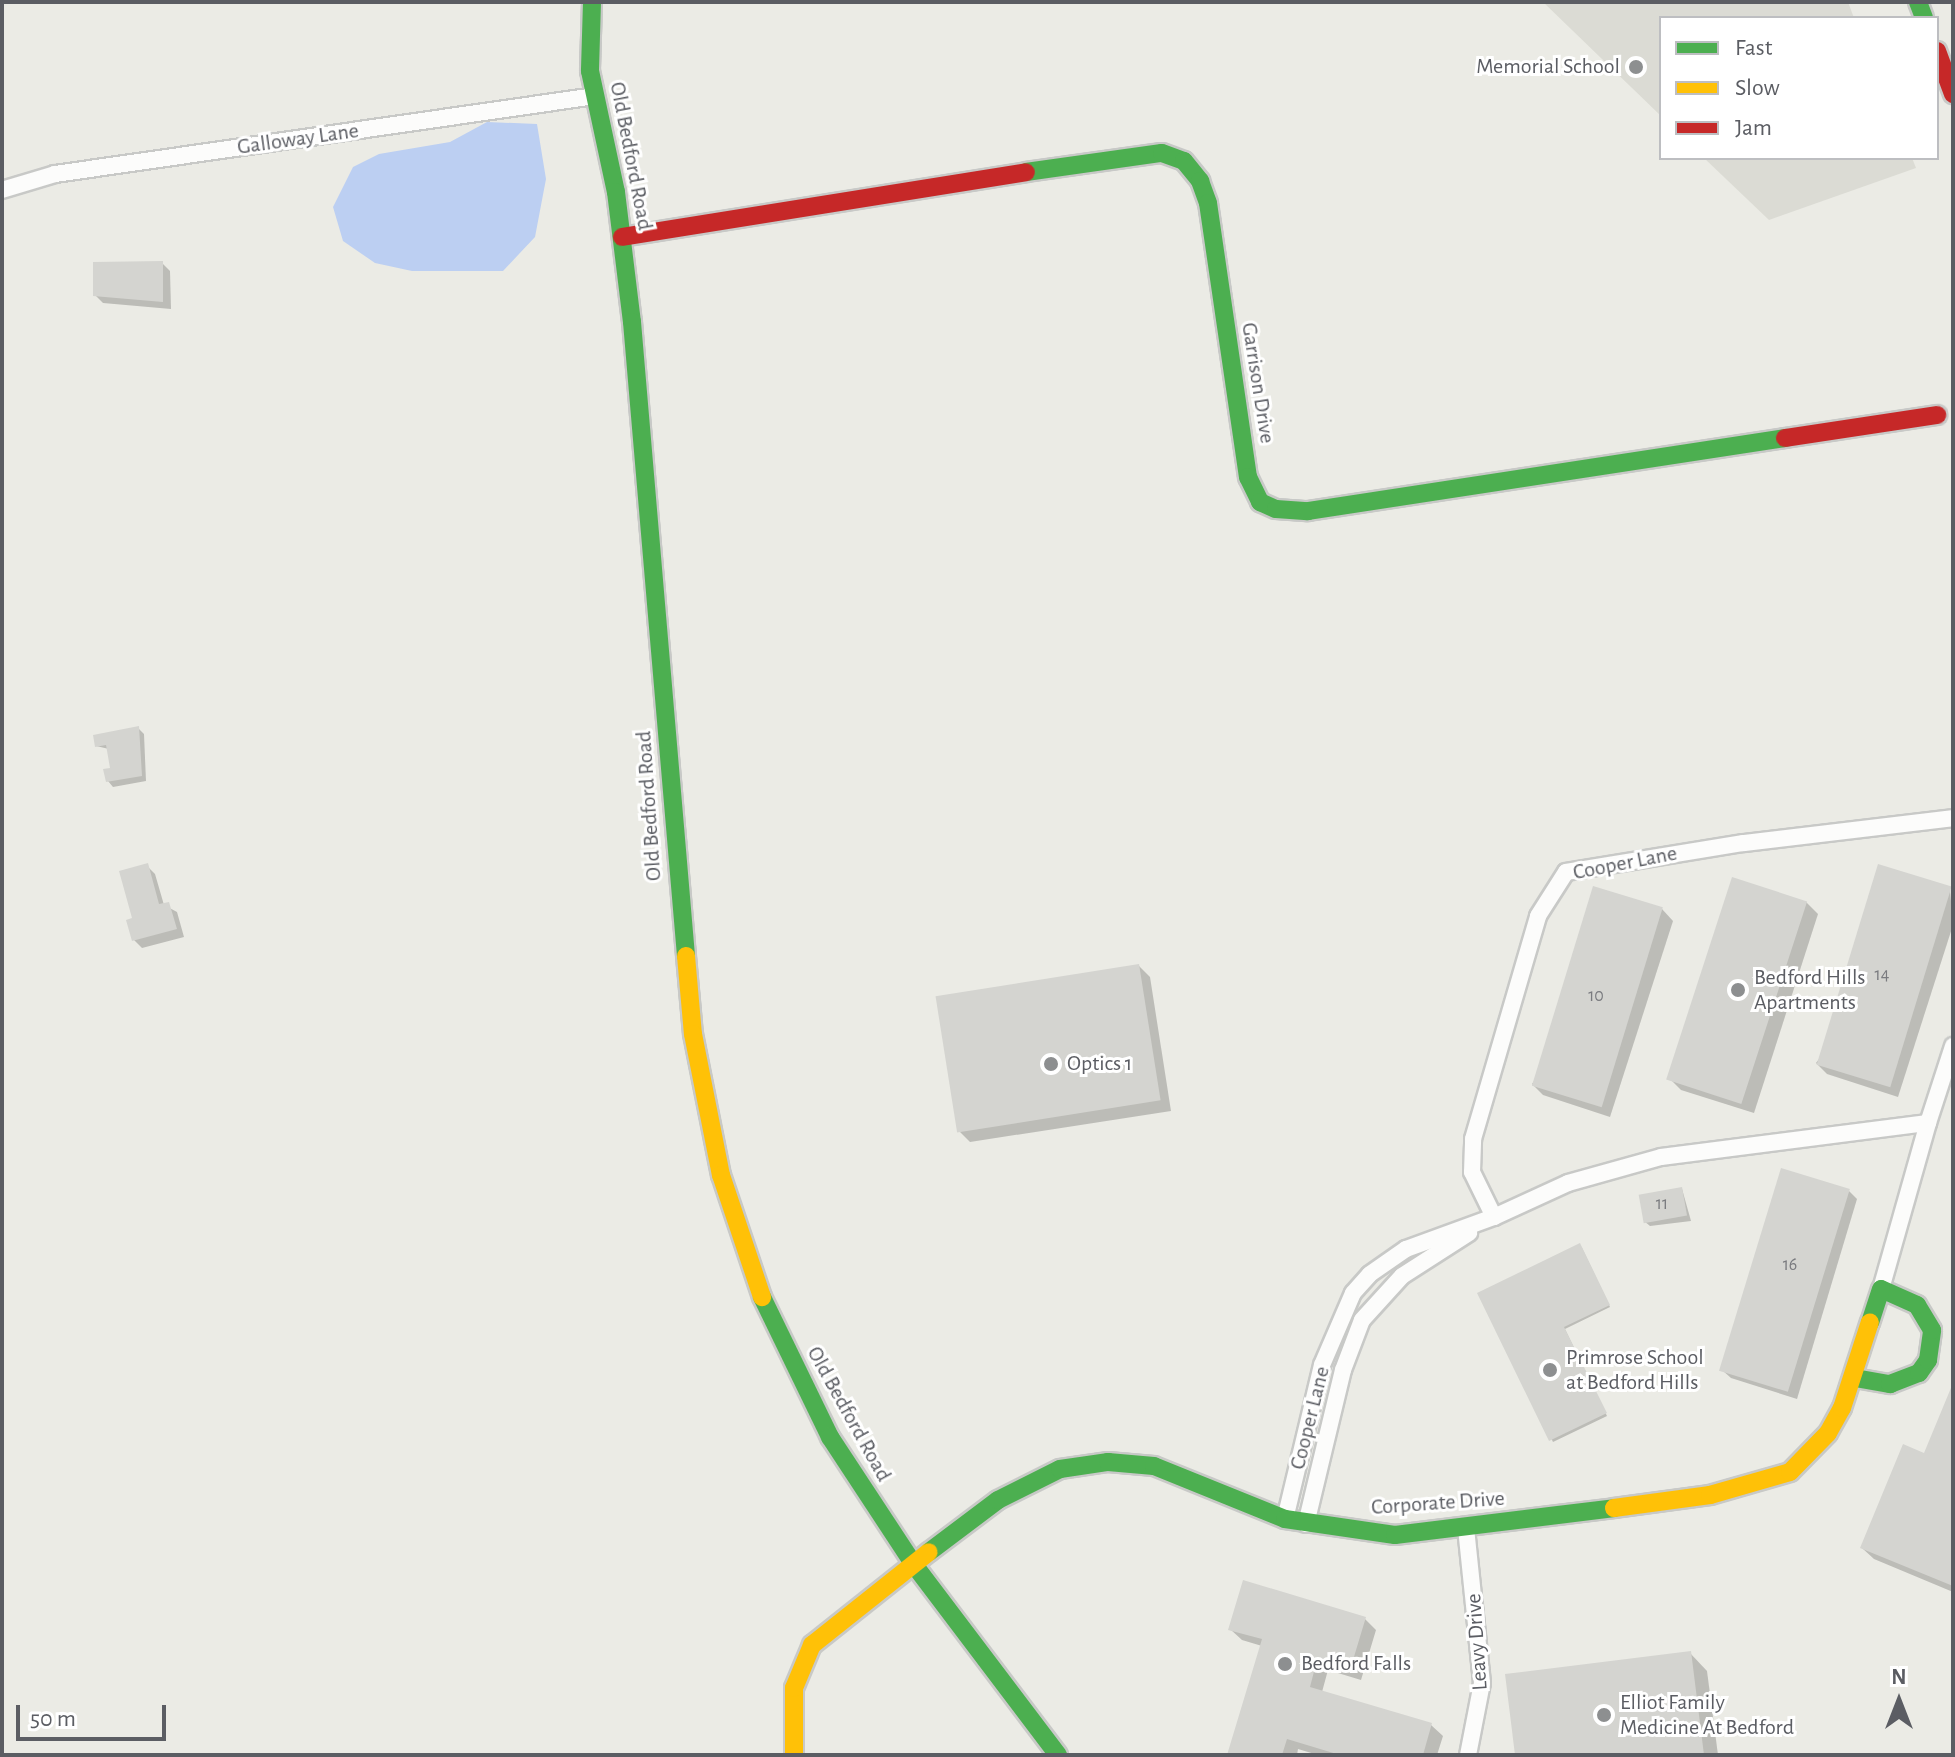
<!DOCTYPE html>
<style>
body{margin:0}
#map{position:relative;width:1955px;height:1757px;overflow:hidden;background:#ebebe5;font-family:"Alegreya Sans",sans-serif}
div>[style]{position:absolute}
.education>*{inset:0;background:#dbdbd4}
.water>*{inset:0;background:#bccff2}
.shadow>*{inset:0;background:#0003}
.building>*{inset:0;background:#d4d4d0;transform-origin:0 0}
.roads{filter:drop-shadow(2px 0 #c8c9c7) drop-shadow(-2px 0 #c8c9c7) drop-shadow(0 2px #c8c9c7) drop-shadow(0 -2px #c8c9c7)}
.street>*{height:16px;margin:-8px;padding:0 8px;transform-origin:8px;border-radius:8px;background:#fcfcfb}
.fast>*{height:18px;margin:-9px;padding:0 9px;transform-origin:9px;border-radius:9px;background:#4caf50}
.slow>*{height:18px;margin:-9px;padding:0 9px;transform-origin:9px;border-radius:9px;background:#ffc107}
.jam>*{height:18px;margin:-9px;padding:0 9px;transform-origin:9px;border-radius:9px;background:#c62828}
.dots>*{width:22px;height:22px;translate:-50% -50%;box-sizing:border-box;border:4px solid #fff;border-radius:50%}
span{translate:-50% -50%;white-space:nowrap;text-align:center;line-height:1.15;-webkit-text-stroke:6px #fff;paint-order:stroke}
.number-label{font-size:18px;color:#7a7b7f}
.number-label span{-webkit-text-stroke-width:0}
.poi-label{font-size:22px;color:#5b5d63}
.right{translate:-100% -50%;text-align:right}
.left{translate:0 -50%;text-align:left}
.street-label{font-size:22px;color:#5b5d63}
.frame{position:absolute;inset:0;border:4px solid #5b5d63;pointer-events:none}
.legend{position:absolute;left:1659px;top:16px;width:280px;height:144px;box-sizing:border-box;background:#fff;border:2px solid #bdbec1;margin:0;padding:10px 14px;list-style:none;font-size:24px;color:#5b5d63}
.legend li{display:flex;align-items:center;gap:16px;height:40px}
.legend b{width:40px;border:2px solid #bdbec1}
.north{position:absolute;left:1859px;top:1661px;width:80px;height:80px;-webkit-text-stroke:6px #fff;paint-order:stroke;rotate:0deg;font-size:22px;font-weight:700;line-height:32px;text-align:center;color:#5b5d63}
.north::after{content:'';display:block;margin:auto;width:28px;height:36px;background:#5b5d63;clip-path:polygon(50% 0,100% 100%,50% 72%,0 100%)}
.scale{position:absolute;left:16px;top:1705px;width:150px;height:36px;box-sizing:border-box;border:4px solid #5b5d63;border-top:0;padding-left:10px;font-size:24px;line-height:28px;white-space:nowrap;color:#5b5d63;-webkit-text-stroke:6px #fff;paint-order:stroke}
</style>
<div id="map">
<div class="education">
<i style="clip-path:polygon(1543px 2px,1848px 2px,1854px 18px,1661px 18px,1661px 116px)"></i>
<i style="clip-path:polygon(1704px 158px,1912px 158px,1916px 168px,1769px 220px)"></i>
</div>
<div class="water">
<i style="clip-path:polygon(487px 122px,537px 124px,546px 179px,535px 237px,503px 271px,412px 271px,375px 263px,343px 241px,333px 207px,353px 167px,379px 154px,450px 142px)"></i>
</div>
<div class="shadow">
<i style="clip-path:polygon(162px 263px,170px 271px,171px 309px,103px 303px,95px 295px)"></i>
<i style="clip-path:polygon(139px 729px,144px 734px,146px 781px,113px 787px,108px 781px,113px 770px,109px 749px,96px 746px)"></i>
<i style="clip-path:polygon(147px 866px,155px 874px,164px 905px,177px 912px,184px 937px,142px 948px,134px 940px,135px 920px)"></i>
<i style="clip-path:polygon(1950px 889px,1953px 925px,1898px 1097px,1827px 1074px,1816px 1063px)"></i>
<i style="clip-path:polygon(1806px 902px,1818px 914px,1754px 1113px,1681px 1090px,1670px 1079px)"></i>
<i style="clip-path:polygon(1662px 909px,1673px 921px,1610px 1117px,1543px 1095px,1532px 1084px)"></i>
<i style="clip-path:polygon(1139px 966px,1150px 977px,1171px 1111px,970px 1142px,959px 1131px)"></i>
<i style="clip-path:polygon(1682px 1189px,1691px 1221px,1650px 1226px,1644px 1221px)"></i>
<i style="clip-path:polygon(1849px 1191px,1857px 1199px,1797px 1399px,1731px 1378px,1722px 1370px)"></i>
<i style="clip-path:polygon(1582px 1248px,1610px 1307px,1565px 1329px,1607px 1416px,1553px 1442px,1480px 1294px)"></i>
<i style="clip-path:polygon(1953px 1388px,1953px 1592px,1874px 1559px,1862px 1548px,1925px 1455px)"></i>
<i style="clip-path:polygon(1365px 1619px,1376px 1630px,1361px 1680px,1328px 1670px,1322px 1692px,1431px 1725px,1443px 1736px,1437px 1755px,1318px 1755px,1298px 1749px,1297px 1755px,1229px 1755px,1262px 1646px,1242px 1640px,1230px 1629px)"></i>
<i style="clip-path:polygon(1690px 1653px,1707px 1671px,1718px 1755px,1517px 1755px)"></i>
</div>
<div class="building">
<i style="clip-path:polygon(163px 261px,163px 302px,93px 296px,93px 262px)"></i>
<i style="clip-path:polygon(139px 726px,142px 776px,106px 782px,103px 769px,110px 768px,106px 745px,95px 747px,93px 735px)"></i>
<i style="clip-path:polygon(148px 863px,159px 904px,169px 902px,177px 929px,132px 941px,126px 920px,132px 918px,119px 871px)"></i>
<i style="left:1878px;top:864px;width:77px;height:210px;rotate:17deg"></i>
<i style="left:1732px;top:877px;width:79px;height:213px;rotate:18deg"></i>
<i style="left:1593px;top:886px;width:73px;height:209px;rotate:17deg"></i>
<i style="left:1139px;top:964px;width:138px;height:206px;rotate:81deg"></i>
<i style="left:1781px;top:1168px;width:72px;height:212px;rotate:17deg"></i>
<i style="left:1682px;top:1187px;width:29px;height:44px;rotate:80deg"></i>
<i style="clip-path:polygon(1580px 1243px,1610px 1305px,1564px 1327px,1607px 1413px,1549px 1441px,1477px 1293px)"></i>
<i style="clip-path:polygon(1953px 1383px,1953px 1586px,1860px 1548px,1903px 1444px,1924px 1453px)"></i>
<i style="clip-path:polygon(1243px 1580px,1366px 1617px,1350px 1670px,1317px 1660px,1310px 1687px,1432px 1723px,1423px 1755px,1340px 1755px,1287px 1739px,1282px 1755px,1227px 1755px,1262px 1639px,1228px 1630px)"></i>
<i style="clip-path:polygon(1691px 1651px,1704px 1755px,1515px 1755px,1505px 1674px)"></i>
</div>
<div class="roads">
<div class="street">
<i style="left:2px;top:190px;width:55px;rotate:-16.8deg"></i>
<i style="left:55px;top:174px;width:546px;rotate:-8.22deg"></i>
<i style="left:1928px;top:1123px;width:81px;rotate:-72deg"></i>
<i style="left:1494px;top:1217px;width:50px;rotate:-116.1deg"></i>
<i style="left:1472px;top:1172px;width:33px;rotate:-88deg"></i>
<i style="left:1473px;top:1139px;width:232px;rotate:-73.7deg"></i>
<i style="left:1538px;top:916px;width:52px;rotate:-57.5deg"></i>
<i style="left:1566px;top:872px;width:180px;rotate:-9.3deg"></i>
<i style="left:1744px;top:843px;width:210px;rotate:-6.8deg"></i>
<i style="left:1285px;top:1519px;width:158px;rotate:-76.5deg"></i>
<i style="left:1322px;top:1365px;width:78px;rotate:-66.7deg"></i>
<i style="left:1353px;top:1293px;width:25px;rotate:-48deg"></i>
<i style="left:1370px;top:1274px;width:44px;rotate:-34.8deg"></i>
<i style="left:1406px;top:1249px;width:94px;rotate:-20deg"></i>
<i style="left:1494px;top:1217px;width:81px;rotate:-24.7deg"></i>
<i style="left:1568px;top:1183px;width:97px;rotate:-15.6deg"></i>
<i style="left:1661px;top:1157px;width:269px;rotate:-7.3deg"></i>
<i style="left:1928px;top:1123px;width:173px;rotate:105.8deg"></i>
<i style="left:1306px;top:1524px;width:158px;rotate:-76.5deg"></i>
<i style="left:1343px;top:1370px;width:53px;rotate:-69.2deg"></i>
<i style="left:1362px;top:1320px;width:59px;rotate:-47.7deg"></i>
<i style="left:1402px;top:1276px;width:80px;rotate:-32.7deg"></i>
<i style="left:1466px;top:1528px;width:156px;rotate:84.1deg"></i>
<i style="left:1482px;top:1683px;width:73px;rotate:101deg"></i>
</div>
<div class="fast">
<i style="left:592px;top:2px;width:69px;rotate:91.7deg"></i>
<i style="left:590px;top:71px;width:124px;rotate:77.9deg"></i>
<i style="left:616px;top:192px;width:131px;rotate:83deg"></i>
<i style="left:632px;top:322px;width:636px;rotate:85.13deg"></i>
<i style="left:1918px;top:2px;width:17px;rotate:69deg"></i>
<i style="left:1026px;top:172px;width:137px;rotate:-8deg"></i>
<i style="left:1162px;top:153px;width:23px;rotate:20deg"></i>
<i style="left:1184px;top:161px;width:26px;rotate:51deg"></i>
<i style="left:1200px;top:181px;width:23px;rotate:70deg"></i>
<i style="left:1208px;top:203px;width:277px;rotate:81.7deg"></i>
<i style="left:1248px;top:477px;width:28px;rotate:64deg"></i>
<i style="left:1260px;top:502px;width:17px;rotate:24deg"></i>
<i style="left:1276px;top:509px;width:32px;rotate:4deg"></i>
<i style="left:1308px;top:511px;width:483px;rotate:-8.7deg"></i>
<i style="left:762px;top:1297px;width:156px;rotate:64.1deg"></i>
<i style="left:830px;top:1437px;width:149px;rotate:56.7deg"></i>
<i style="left:912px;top:1562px;width:242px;rotate:52.9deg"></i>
<i style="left:1855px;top:1378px;width:36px;rotate:10deg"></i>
<i style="left:1890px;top:1384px;width:31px;rotate:-21deg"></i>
<i style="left:1919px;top:1373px;width:16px;rotate:-55deg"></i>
<i style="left:1928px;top:1360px;width:30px;rotate:-82deg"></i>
<i style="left:1932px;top:1330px;width:29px;rotate:-121deg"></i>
<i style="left:1917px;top:1305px;width:39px;rotate:-156deg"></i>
<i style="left:1881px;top:1289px;width:35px;rotate:108deg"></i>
<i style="left:929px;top:1552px;width:86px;rotate:-37deg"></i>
<i style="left:998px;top:1500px;width:69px;rotate:-26.6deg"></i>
<i style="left:1060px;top:1469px;width:49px;rotate:-8.3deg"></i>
<i style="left:1108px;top:1462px;width:46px;rotate:5deg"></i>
<i style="left:1154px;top:1466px;width:141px;rotate:22deg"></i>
<i style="left:1285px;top:1519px;width:111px;rotate:8.3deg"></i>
<i style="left:1395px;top:1535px;width:221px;rotate:-7deg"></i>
</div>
<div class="slow">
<i style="left:686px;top:956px;width:78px;rotate:84.9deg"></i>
<i style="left:693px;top:1034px;width:144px;rotate:78.8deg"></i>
<i style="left:721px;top:1175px;width:129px;rotate:71.4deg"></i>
<i style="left:1614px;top:1508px;width:97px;rotate:-7.7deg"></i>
<i style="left:1710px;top:1495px;width:83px;rotate:-16deg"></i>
<i style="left:1790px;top:1472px;width:54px;rotate:-45.7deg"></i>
<i style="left:1828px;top:1433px;width:29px;rotate:-61deg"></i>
<i style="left:1842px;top:1408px;width:90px;rotate:-72deg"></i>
<i style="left:794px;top:1755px;width:67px;rotate:-90deg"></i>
<i style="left:794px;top:1688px;width:47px;rotate:-67.3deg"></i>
<i style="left:812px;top:1645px;width:149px;rotate:-38.5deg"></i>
</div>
<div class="jam">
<i style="left:1937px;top:51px;width:46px;rotate:69.6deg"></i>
<i style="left:622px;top:237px;width:409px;rotate:-9.1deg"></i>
<i style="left:1785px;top:438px;width:154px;rotate:-8.6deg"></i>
</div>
</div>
<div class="dots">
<i style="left:1636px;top:67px;background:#8d8f90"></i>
<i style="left:1738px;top:990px;background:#8d8f90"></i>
<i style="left:1051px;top:1064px;background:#8d8f90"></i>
<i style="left:1550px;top:1370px;background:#8d8f90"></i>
<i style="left:1285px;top:1664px;background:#8d8f90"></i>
<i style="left:1604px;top:1715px;background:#8d8f90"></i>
</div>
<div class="number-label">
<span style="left:1882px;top:975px">14</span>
<span style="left:1596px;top:996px">10</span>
<span style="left:1662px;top:1204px">11</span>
<span style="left:1790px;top:1265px">16</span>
</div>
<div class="poi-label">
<span class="right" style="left:1620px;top:67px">Memorial School</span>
<span class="left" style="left:1754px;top:990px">Bedford Hills<br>Apartments</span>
<span class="left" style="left:1067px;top:1064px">Optics 1</span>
<span class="left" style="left:1566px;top:1370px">Primrose School<br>at Bedford Hills</span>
<span class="left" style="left:1301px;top:1664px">Bedford Falls</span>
<span class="left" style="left:1620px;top:1715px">Elliot Family<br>Medicine At Bedford</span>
</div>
<div class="street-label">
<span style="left:298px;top:139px;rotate:-8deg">Galloway Lane</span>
<span style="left:631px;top:156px;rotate:79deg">Old Bedford Road</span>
<span style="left:1258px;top:383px;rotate:81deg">Garrison Drive</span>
<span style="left:649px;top:806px;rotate:-94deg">Old Bedford Road</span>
<span style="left:1625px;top:863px;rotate:-11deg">Cooper Lane</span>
<span style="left:849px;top:1414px;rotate:61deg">Old Bedford Road</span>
<span style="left:1310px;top:1418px;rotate:-76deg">Cooper Lane</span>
<span style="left:1438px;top:1503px;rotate:-4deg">Corporate Drive</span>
<span style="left:1477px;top:1642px;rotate:-94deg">Leavy Drive</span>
</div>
<div class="frame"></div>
<ul class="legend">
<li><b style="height:10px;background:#4caf50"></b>Fast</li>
<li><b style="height:10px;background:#ffc107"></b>Slow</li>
<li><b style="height:10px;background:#c62828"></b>Jam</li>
</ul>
<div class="north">N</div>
<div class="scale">50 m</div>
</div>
